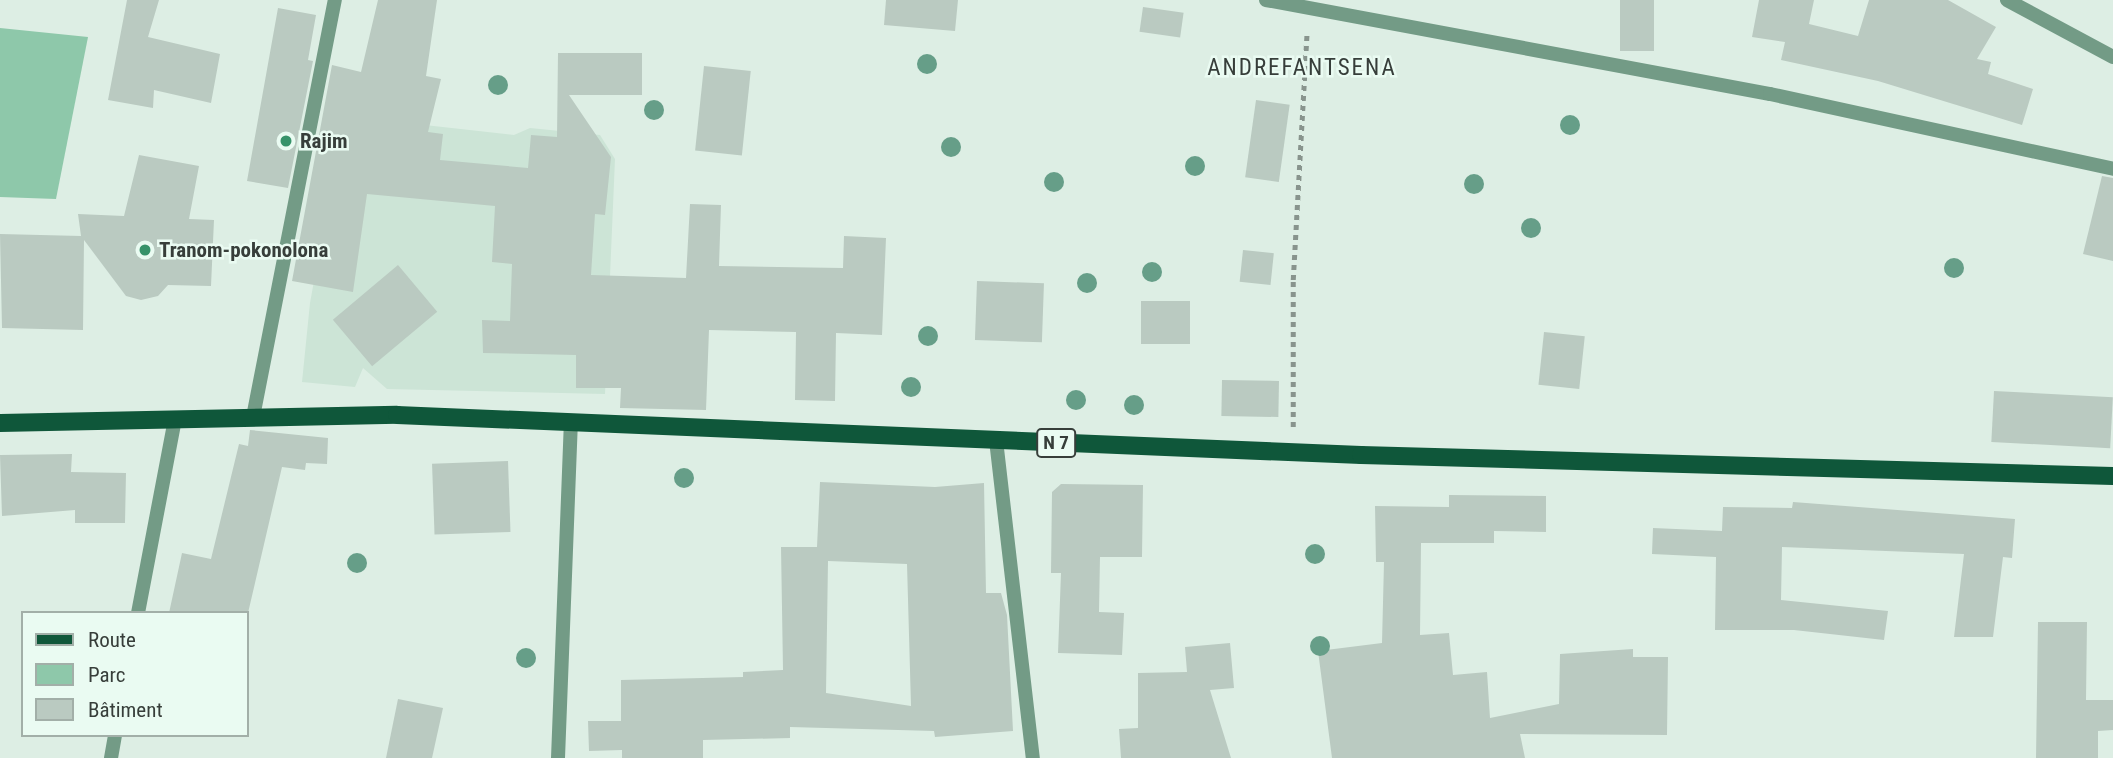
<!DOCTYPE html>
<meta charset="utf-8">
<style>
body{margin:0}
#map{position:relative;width:2113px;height:758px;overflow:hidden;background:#ddeee4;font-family:"Roboto Condensed",sans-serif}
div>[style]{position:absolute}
.built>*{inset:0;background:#cce4d6}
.green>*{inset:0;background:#8ec8aa}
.building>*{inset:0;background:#bacac1;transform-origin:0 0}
.path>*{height:4.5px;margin-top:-2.25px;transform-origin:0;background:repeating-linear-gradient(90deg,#88948d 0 5px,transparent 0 10px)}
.service>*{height:14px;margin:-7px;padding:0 7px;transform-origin:7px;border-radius:7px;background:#739b86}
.minor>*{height:14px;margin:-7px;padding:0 7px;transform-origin:7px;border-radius:7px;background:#739b86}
.primary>*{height:18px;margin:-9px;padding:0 9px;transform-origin:9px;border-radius:9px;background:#0f573a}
.trees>*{width:20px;height:20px;margin:-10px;border-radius:50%;background:#669e88}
.dots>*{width:19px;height:19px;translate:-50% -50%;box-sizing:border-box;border:4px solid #eafbf2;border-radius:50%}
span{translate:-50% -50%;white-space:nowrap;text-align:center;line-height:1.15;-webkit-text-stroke:5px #eafbf2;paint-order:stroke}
.shield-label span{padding:2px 5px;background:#eafbf2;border:2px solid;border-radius:5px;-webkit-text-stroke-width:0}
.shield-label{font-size:19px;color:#373e3a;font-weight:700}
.poi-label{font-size:21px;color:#373e3a;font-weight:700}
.left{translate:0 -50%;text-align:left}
.neighbourhood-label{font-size:23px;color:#373e3a;letter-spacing:2px}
.legend{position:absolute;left:21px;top:611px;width:228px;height:126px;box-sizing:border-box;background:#eafbf2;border:2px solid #a2afa8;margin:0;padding:9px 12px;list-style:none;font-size:21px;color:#373e3a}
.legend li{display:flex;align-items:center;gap:14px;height:35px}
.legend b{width:35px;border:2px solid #a2afa8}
</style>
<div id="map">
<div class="built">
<i style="clip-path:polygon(344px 116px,514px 135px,530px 128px,600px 135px,615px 159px,605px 394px,387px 389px,363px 368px,355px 387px,302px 382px,310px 303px)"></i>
</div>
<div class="green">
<i style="clip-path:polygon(0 28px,88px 37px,56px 199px,0 197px)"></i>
</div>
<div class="building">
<i style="clip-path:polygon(127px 0,159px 0,148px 37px,220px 54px,211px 103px,154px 90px,153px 108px,108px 100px)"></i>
<i style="clip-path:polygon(378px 0,437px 0,426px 76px,441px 79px,428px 132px,443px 134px,440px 160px,528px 168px,531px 135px,557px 137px,558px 53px,642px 53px,642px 95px,569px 95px,611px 157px,605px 215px,595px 214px,591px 275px,686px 278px,690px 204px,721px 205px,719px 266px,843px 268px,844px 236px,886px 238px,882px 335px,836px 333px,835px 401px,795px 400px,796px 332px,709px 330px,706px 410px,620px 408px,621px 388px,576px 388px,576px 355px,483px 353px,482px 320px,510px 321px,512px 264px,492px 262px,495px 206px,367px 194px,353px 292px,292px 281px,332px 65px,361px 72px)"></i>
<i style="clip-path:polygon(886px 0,958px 0,955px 31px,884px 25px)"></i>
<i style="left:1620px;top:0;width:34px;height:51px"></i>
<i style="clip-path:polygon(1759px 0,1814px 0,1809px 24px,1858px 36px,1869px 0,1948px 0,1996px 27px,1977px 59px,1991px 62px,1988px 74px,2033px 89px,2022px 125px,1878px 81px,1781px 60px,1785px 42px,1752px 37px)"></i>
<i style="left:1143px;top:7px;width:41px;height:25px;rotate:8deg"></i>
<i style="clip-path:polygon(278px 8px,316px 15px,308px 60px,313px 61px,288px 188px,247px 181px)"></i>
<i style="left:704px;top:66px;width:47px;height:85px;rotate:6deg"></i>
<i style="left:1256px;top:100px;width:34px;height:78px;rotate:8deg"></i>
<i style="clip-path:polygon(139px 155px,199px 166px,189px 219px,214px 220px,211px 286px,168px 285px,158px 296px,141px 300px,126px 296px,84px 240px,83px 330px,2px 328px,0 234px,81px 236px,78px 214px,124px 216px)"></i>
<i style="clip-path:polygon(2102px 176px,2113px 178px,2113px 261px,2083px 254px)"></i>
<i style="left:1243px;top:250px;width:31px;height:32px;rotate:6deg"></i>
<i style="left:398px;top:265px;width:61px;height:85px;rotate:50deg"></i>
<i style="left:977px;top:281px;width:67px;height:59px;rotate:2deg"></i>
<i style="left:1141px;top:301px;width:49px;height:43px"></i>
<i style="left:1544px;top:332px;width:41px;height:53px;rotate:6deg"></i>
<i style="left:1222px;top:380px;width:57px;height:36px;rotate:1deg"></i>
<i style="left:1994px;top:391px;width:119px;height:51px;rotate:3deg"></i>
<i style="clip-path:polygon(250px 430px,328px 438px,327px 464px,306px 463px,305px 470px,282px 467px,248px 613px,169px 613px,182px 553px,211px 559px,239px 444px,248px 446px)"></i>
<i style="clip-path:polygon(72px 454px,71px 472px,126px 473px,125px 523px,75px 523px,75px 510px,2px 516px,0 455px)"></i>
<i style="left:508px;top:461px;width:71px;height:76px;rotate:88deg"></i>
<i style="clip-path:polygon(evenodd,820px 482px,935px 487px,984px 483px,986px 593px,1001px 593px,1007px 615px,1013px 731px,935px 737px,934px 731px,790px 727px,790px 738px,703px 740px,703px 758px,622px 758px,622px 750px,589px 751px,588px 721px,621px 721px,621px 680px,743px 677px,743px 672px,783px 670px,781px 547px,817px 547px,820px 482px,828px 561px,907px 564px,911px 706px,826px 693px,828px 561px)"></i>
<i style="clip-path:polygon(1061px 484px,1143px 485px,1142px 557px,1100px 557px,1099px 612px,1124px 613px,1122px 655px,1058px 653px,1061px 573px,1051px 573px,1052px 492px)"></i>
<i style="clip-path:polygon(1449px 495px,1546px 496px,1546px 532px,1494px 531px,1494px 543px,1421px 543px,1420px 635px,1449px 633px,1453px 675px,1487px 672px,1490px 718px,1559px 704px,1560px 654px,1633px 649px,1633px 657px,1668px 657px,1667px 735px,1520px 734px,1525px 758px,1332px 758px,1318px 651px,1382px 643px,1384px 562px,1376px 562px,1375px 506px,1449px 507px)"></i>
<i style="clip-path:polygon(1793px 502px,2015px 519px,2012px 558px,2003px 557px,1993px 637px,1954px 637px,1964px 554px,1782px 547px,1781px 600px,1888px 611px,1884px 640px,1794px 630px,1715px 630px,1716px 557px,1652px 554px,1653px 528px,1722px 531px,1723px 507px,1792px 508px)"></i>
<i style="clip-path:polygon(2038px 622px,2087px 622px,2086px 700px,2113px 700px,2113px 730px,2098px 731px,2098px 758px,2036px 758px)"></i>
<i style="clip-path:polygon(1230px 643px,1234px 688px,1210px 690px,1231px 758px,1121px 758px,1119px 729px,1138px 728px,1138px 673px,1187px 672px,1185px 647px)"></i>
<i style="clip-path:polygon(398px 699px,443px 708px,432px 758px,386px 758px)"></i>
</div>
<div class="path">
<i style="left:1293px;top:427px;width:147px;rotate:-90deg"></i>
<i style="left:1293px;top:280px;width:249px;rotate:-86.8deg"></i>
</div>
<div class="service">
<i style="left:138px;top:613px;width:197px;rotate:-79.2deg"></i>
<i style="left:111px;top:758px;width:23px;rotate:-80deg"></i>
<i style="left:558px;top:758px;width:335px;rotate:-87.8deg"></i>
</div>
<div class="minor">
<i style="left:1266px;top:0;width:513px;rotate:10.56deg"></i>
<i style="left:1770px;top:94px;width:351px;rotate:12.3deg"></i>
<i style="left:2007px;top:0;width:120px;rotate:28.3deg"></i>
<i style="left:253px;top:417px;width:425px;rotate:-78.9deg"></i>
<i style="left:996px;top:440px;width:320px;rotate:83.4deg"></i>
</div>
<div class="primary">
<i style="left:0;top:423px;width:397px;rotate:-1.2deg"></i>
<i style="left:397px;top:415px;width:965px;rotate:2.38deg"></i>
<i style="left:1361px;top:455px;width:752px;rotate:1.6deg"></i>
</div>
<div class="trees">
<i style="left:927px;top:64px"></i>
<i style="left:498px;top:85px"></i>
<i style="left:654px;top:110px"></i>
<i style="left:1570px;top:125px"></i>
<i style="left:951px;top:147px"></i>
<i style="left:1195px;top:166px"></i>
<i style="left:1054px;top:182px"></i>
<i style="left:1474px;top:184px"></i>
<i style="left:1531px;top:228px"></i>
<i style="left:1954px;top:268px"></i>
<i style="left:1152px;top:272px"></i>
<i style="left:1087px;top:283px"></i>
<i style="left:928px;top:336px"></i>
<i style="left:911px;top:387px"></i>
<i style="left:1076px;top:400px"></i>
<i style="left:1134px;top:405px"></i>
<i style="left:684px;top:478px"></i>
<i style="left:1315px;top:554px"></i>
<i style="left:357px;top:563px"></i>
<i style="left:1320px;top:646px"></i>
<i style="left:526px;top:658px"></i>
</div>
<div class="dots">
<i style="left:286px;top:141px;background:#37936a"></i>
<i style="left:145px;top:250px;background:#37936a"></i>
</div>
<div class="shield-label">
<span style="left:1056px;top:443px">N 7</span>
</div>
<div class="poi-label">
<span class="left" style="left:300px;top:141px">Rajim</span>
<span class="left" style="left:159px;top:250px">Tranom-pokonolona</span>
</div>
<div class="neighbourhood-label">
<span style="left:1302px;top:68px">ANDREFANTSENA</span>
</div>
<ul class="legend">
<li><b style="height:9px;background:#0f573a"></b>Route</li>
<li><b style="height:19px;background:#8ec8aa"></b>Parc</li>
<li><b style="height:19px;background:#bacac1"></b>Bâtiment</li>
</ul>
</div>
